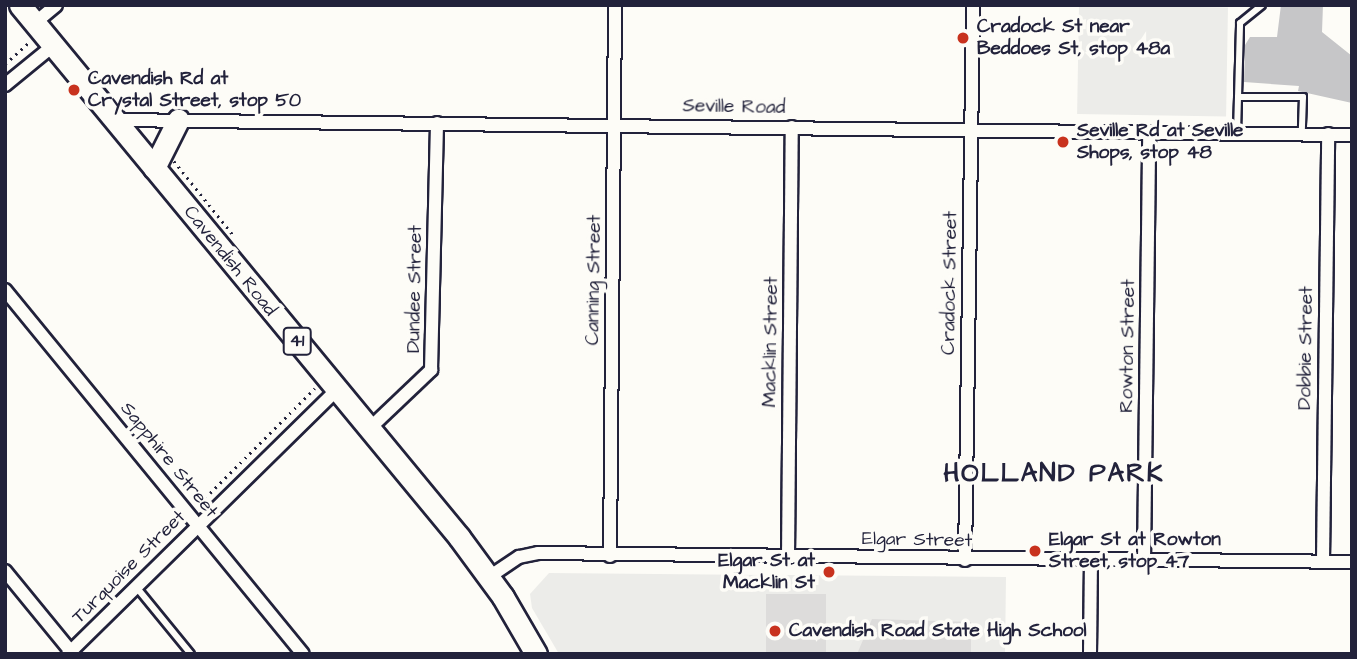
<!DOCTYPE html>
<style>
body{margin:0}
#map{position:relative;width:1357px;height:659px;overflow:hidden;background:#fdfcf7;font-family:"Architects Daughter",sans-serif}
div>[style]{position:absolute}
.built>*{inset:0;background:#ecece9;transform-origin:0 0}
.green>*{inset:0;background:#dddcdb;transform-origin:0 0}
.building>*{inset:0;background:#c6c6c8}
.path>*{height:2.5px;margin-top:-1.25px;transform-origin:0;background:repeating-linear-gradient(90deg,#22223b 0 2px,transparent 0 7px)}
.roads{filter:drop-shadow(2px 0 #22223b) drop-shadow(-2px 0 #22223b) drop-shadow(0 2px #22223b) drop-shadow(0 -2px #22223b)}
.lane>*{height:6px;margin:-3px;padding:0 3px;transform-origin:3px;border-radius:3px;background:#fdfcf7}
.street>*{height:12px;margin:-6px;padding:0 6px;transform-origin:6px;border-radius:6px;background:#fdfcf7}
.primary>*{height:21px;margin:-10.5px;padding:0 10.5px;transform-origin:10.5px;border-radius:10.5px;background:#fdfcf7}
.dots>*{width:19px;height:19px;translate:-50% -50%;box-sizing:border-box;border:4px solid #fdfcf7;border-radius:50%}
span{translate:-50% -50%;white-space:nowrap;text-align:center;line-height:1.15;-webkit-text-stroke:7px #fdfcf7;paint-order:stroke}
.shield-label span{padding:2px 5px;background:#fdfcf7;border:2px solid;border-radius:5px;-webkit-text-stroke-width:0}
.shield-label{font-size:18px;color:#22223b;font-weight:700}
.poi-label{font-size:19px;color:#22223b;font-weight:700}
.left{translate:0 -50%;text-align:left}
.right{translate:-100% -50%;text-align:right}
.street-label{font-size:19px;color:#22223b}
.district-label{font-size:26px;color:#22223b;font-weight:700;letter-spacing:2px}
.frame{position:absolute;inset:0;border:7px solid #22223b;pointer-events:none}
</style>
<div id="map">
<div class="built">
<i style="left:1079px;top:5px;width:149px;height:109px;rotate:1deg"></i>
<i style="clip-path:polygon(549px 573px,1006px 577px,1005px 654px,559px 654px,532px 608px,530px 594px)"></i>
</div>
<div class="green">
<i style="left:766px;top:594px;width:60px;height:60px"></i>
<i style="clip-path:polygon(872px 619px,971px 622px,971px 654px,857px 654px)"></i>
</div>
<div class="building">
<i style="clip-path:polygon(1281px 5px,1323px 5px,1322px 32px,1352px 56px,1352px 103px,1298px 91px,1299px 86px,1244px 82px,1245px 45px,1250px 37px,1277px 37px)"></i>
</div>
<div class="path">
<i style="left:5px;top:64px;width:31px;rotate:-42deg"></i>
<i style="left:174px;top:161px;width:96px;rotate:51.3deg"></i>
<i style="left:198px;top:500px;width:14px;rotate:-30deg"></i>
<i style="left:210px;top:493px;width:148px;rotate:-45deg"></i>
</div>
<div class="roads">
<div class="lane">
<i style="left:1238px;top:97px;width:65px"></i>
<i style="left:1303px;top:97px;width:37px;rotate:92deg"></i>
<i style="left:1237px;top:133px;width:110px;rotate:-88.4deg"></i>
<i style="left:1240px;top:23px;width:28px;rotate:-39deg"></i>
<i style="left:137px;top:588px;width:85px;rotate:50.7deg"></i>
</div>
<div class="street">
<i style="left:36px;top:22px;width:26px;rotate:-40deg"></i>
<i style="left:5px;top:85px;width:63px;rotate:-39.2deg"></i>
<i style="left:116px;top:120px;width:1236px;rotate:0.7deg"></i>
<i style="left:5px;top:290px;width:470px;rotate:50.7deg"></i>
<i style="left:369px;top:429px;width:86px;rotate:-43.6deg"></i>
<i style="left:431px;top:370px;width:247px;rotate:-88.6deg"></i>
<i style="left:610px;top:556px;width:551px;rotate:-89.48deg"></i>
<i style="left:788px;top:557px;width:430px;rotate:-89.5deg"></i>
<i style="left:965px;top:560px;width:555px;rotate:-89.17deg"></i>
<i style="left:1144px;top:561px;width:429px;rotate:-89.3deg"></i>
<i style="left:1323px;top:561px;width:427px;rotate:-89.3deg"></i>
<i style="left:5px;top:571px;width:107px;rotate:50.7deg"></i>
<i style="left:489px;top:577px;width:36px;rotate:-34deg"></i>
<i style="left:519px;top:557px;width:19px;rotate:-12deg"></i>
<i style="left:538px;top:553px;width:814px;rotate:0.63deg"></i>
<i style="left:68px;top:654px;width:377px;rotate:-44.5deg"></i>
<i style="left:1090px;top:654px;width:92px;rotate:-89.4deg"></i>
</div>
<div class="primary">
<i style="left:20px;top:5px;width:690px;rotate:50.47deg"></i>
<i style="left:459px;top:537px;width:74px;rotate:53.7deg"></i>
<i style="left:503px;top:597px;width:66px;rotate:59.9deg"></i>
<i style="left:154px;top:168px;width:54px;rotate:-63.4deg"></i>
</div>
</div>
<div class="dots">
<i style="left:963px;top:38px;background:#c8321e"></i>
<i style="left:74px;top:90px;background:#c8321e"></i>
<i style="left:1063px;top:142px;background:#c8321e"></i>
<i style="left:1035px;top:551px;background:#c8321e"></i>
<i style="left:829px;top:572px;background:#c8321e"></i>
<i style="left:775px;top:631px;background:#c8321e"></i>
</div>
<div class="shield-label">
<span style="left:297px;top:341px">41</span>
</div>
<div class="poi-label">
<span class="left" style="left:977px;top:38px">Cradock St near<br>Beddoes St, stop 48a</span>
<span class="left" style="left:88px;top:90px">Cavendish Rd at<br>Crystal Street, stop 50</span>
<span class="left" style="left:1077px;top:142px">Seville Rd at Seville<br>Shops, stop 48</span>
<span class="left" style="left:1049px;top:551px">Elgar St at Rowton<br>Street, stop 47</span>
<span class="right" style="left:815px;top:572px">Elgar St at<br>Macklin St</span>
<span class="left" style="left:789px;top:631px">Cavendish Road State High School</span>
</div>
<div class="street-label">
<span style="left:734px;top:107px;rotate:1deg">Seville Road</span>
<span style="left:230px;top:261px;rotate:51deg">Cavendish Road</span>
<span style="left:594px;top:280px;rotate:-89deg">Canning Street</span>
<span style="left:950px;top:283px;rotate:-89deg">Cradock Street</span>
<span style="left:415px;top:289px;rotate:-89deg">Dundee Street</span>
<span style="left:771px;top:342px;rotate:-89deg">Macklin Street</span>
<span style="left:1128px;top:346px;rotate:-89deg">Rowton Street</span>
<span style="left:1306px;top:348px;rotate:-89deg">Dobbie Street</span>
<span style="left:169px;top:460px;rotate:51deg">Sapphire Street</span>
<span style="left:917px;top:540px;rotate:1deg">Elgar Street</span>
<span style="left:129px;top:567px;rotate:-45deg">Turquoise Street</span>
</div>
<div class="district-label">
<span style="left:1054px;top:474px">HOLLAND PARK</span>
</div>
<div class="frame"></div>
</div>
